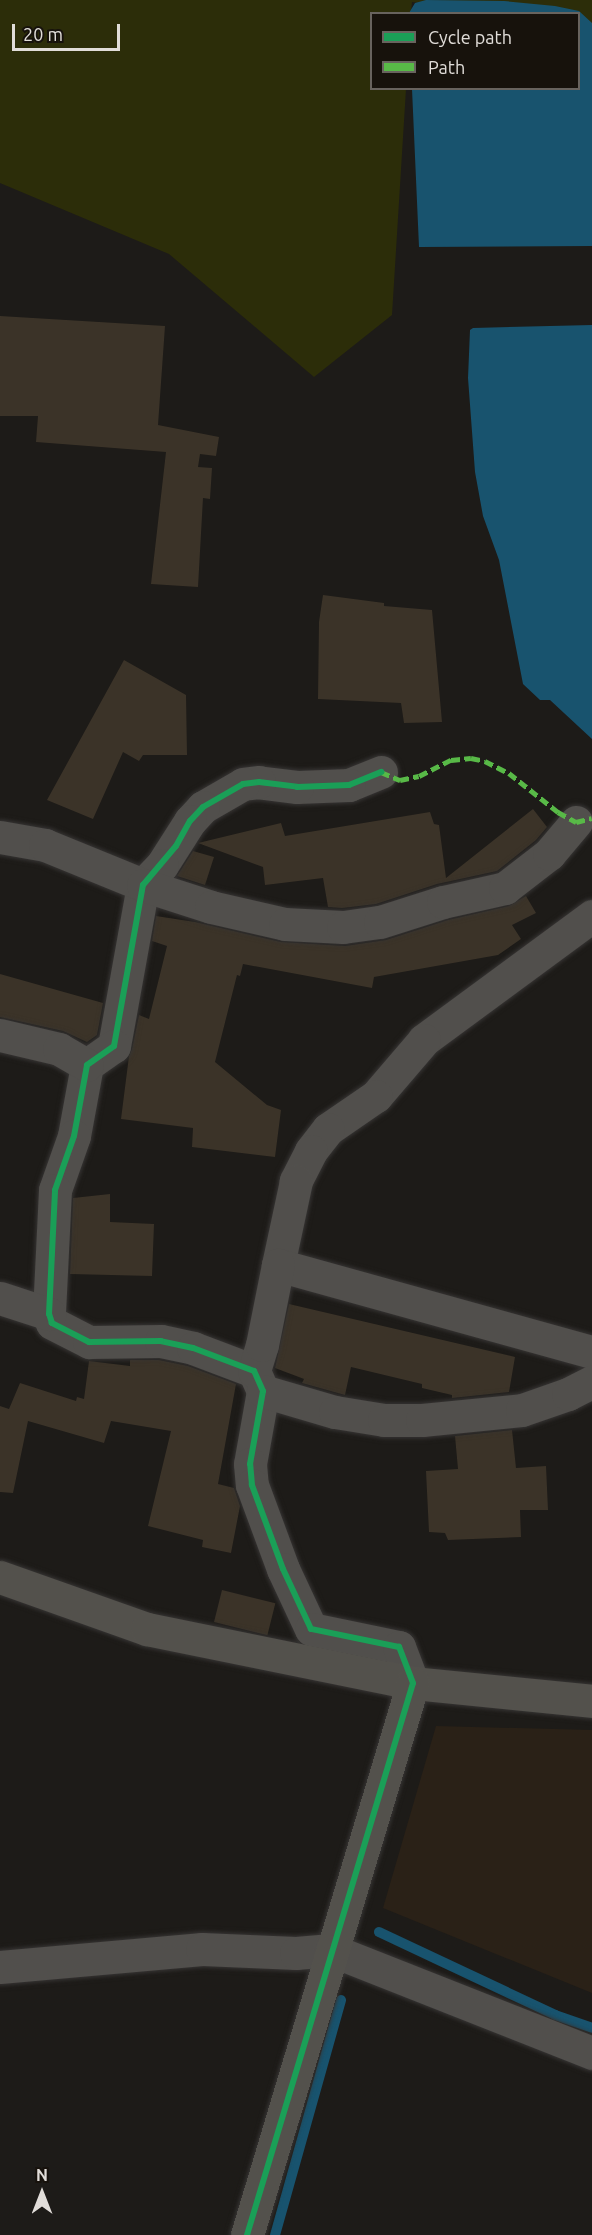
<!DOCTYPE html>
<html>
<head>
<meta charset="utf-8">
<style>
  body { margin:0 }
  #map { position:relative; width:592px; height:2235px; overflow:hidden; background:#1d1b18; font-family:Ubuntu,sans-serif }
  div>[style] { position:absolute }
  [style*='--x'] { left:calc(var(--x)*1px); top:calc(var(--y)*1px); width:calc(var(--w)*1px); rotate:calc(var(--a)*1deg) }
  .built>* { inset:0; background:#2a2117 }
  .green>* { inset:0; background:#2c2d09 }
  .water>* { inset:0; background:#18536e }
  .stream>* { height:10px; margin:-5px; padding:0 5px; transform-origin:5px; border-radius:5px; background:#18536e }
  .building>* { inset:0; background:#3b3328; transform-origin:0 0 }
  .roads { filter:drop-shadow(0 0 2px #363433) drop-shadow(0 0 2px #363433) }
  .street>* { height:33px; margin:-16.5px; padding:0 16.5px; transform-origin:16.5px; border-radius:16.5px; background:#514f4c }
  .secondary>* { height:33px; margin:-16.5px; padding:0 16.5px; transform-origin:16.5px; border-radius:16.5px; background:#53514c }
  .quiet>* { height:4.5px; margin-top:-2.25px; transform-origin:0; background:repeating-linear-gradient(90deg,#58b947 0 9px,transparent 0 13.5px) }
  .cycleway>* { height:6px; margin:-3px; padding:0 3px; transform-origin:3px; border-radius:3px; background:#1a9f57 }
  span { translate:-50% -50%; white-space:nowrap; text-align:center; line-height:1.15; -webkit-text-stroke:4.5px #17120c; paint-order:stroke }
  .legend { position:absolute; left:370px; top:12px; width:210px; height:78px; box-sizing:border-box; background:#17120c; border:2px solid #68635e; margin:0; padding:8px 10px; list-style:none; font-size:18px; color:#e1ddd9 }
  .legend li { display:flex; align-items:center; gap:12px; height:30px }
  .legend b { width:30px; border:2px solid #68635e }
  .north { position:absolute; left:12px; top:2163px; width:60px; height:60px; -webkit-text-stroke:4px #17120c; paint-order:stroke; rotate:0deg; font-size:16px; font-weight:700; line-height:24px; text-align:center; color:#e1ddd9 }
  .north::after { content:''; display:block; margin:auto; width:21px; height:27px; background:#e1ddd9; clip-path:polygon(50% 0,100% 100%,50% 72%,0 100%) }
  .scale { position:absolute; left:12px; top:24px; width:108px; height:27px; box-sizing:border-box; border:3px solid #e1ddd9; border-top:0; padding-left:8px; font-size:18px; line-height:21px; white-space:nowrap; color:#e1ddd9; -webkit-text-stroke:4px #17120c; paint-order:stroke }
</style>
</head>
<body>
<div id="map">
  <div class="built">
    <div style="clip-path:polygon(436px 1726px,592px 1730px,592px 1993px,383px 1908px)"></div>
  </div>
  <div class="green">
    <div style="clip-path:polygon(0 0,592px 0,592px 28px,578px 14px,491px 14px,412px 2px,411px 13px,372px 14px,372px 88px,406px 89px,392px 315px,314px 377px,169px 254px,0 183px)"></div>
  </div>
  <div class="water">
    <div style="clip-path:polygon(426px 0,504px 1px,555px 6px,579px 11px,592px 23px,592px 246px,419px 247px,412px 89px,578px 88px,578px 14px,409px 13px,415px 3px)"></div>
    <div style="clip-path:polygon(592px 325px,592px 739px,550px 700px,540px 700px,523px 684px,499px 560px,483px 516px,475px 472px,468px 378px,470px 330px,473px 328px)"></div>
  </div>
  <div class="stream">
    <div style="--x:379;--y:1932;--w:195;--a:25.2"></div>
    <div style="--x:555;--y:2015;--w:39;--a:19"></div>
    <div style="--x:275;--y:2235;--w:244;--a:-74.3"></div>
  </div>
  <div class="building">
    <div style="clip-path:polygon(0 316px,165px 326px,158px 425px,219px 437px,216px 456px,200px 454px,198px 467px,212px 468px,210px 499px,203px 498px,198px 587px,151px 584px,166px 452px,36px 442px,38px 416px,0 416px)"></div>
    <div style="clip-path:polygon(323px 595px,384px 603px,384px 606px,432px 610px,442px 722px,404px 723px,401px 703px,318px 699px,319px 622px)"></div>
    <div style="clip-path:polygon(124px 660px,186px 695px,187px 755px,143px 755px,139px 761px,123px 752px,93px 819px,47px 800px)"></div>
    <div style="clip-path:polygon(533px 809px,547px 827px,536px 840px,497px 871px,437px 884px,376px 904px,342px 908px,328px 907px,323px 878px,265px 885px,263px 867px,198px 843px,281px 823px,285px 836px,430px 812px,434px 824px,439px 825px,446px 878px)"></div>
    <div style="clip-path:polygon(193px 851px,214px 857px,205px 885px,177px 876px)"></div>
    <div style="clip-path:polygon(526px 896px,536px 913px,512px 925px,521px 939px,498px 955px,374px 977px,372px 988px,243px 964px,240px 976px,237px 975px,215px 1062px,267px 1105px,281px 1110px,275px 1157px,192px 1147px,193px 1128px,121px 1119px,129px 1056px,132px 1049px,139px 1015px,149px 1019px,167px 946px,152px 941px,156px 916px,195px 922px,281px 942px,345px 946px,386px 940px,448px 920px,509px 906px)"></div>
    <div style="clip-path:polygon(0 974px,103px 1003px,97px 1035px,87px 1042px,63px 1031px,0 1017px)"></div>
    <div style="clip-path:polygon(110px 1194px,110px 1222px,154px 1224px,152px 1276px,70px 1274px,73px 1198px)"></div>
    <div style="clip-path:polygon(289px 1304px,515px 1357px,509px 1392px,452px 1398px,452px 1395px,422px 1388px,422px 1384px,351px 1367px,345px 1395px,302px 1383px,304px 1379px,275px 1368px)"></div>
    <div style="clip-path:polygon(130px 1360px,159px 1360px,188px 1366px,236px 1384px,218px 1484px,234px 1488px,240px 1506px,231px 1553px,202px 1547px,203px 1540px,148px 1526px,171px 1431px,111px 1421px,104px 1443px,28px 1421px,13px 1493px,0 1492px,0 1406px,9px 1409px,20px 1383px,76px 1401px,77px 1397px,84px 1399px,89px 1361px,130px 1366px)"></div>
    <div style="clip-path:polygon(512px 1430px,516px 1468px,546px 1466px,548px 1510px,520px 1510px,521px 1537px,448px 1540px,445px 1533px,429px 1532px,426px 1471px,458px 1469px,455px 1436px)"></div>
    <div style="left:222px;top:1590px;width:55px;height:33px;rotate:14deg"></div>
  </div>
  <div class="roads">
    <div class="street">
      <div style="--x:381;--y:772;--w:35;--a:158"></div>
      <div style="--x:349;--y:785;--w:52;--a:177.8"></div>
      <div style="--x:297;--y:787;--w:38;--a:-173"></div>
      <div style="--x:259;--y:782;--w:16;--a:173"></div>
      <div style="--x:243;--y:784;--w:46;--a:150.1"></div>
      <div style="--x:203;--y:807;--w:19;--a:133"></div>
      <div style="--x:190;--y:821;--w:52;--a:122.5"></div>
      <div style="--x:162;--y:865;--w:28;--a:134"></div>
      <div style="--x:143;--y:885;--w:164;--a:100.2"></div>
      <div style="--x:114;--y:1046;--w:33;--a:145"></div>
      <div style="--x:87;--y:1065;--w:72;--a:100.4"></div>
      <div style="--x:74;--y:1136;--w:57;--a:109.4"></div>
      <div style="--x:55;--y:1190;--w:124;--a:92.8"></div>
      <div style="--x:49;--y:1314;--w:9;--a:72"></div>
      <div style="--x:52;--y:1323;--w:42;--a:27.2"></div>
      <div style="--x:89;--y:1342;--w:72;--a:-0.8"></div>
      <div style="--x:161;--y:1341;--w:33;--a:12"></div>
      <div style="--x:193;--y:1348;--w:65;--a:20.7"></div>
      <div style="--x:254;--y:1371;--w:22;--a:66"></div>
      <div style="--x:263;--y:1391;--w:74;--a:100.1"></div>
      <div style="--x:250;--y:1464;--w:21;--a:85"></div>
      <div style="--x:252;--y:1485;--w:90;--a:69.7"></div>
      <div style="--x:283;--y:1569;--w:66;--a:65"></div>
      <div style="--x:311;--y:1629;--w:90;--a:11.6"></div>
      <div style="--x:399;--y:1647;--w:39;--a:69"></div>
      <div style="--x:0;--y:837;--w:46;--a:10.1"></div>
      <div style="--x:45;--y:845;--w:106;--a:22.2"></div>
      <div style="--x:143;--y:885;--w:71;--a:17.9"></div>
      <div style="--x:211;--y:907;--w:76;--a:12.9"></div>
      <div style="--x:285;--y:924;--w:58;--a:3"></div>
      <div style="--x:343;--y:927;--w:37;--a:-8"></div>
      <div style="--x:380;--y:922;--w:66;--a:-17.6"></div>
      <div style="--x:443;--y:902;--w:64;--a:-12.7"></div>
      <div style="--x:505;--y:888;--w:56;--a:-37.7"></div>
      <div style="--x:549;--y:854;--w:42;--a:-49.8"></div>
      <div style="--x:592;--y:916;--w:209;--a:143.6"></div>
      <div style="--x:424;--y:1040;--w:74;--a:130.6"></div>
      <div style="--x:376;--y:1096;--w:58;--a:145.5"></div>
      <div style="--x:328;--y:1129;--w:28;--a:128"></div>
      <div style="--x:311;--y:1151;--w:34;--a:117"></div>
      <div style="--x:296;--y:1181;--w:86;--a:102.1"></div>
      <div style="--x:278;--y:1265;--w:326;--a:15.5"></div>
      <div style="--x:0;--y:1035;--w:61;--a:13.3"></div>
      <div style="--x:59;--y:1049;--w:32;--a:30"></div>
      <div style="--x:0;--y:1298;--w:52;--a:18.1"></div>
      <div style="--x:254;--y:1371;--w:27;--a:-73"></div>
      <div style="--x:262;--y:1345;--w:82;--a:-78.7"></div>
      <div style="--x:263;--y:1391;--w:75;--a:16.3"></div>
      <div style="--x:335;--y:1412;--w:50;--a:9.3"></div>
      <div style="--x:384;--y:1420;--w:38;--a:0"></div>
      <div style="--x:422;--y:1420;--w:100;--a:-5.7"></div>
      <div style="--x:522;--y:1410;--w:49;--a:-19.2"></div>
      <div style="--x:568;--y:1394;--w:27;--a:-27"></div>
      <div style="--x:0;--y:1967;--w:203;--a:-5.1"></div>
      <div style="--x:202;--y:1949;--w:94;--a:2.4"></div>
      <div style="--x:296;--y:1953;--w:35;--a:-5"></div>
      <div style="--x:331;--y:1950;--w:281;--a:21.5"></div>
    </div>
    <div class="secondary">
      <div style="--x:0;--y:1577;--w:156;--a:19.5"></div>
      <div style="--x:147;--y:1629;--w:271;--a:11.5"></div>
      <div style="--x:413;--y:1683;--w:180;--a:5.7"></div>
      <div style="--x:247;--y:2235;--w:576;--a:-73.26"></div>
    </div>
  </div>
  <div class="quiet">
    <div style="--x:381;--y:772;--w:21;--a:23"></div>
    <div style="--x:400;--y:780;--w:19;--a:-12"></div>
    <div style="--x:419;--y:776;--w:36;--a:-27"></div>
    <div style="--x:451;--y:760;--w:20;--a:-6"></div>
    <div style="--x:471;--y:758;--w:14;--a:12"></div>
    <div style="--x:485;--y:761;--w:27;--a:27"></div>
    <div style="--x:509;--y:773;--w:63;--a:38.5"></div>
    <div style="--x:558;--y:812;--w:21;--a:29"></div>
    <div style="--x:576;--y:822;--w:16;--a:-14"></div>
  </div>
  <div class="cycleway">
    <div style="--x:247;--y:2235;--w:576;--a:-73.26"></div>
    <div style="--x:413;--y:1683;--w:39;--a:-111"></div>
    <div style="--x:399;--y:1647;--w:90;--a:-168.4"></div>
    <div style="--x:311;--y:1629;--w:66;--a:-115"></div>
    <div style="--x:283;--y:1569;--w:90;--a:-110.3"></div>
    <div style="--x:252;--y:1485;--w:21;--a:-95"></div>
    <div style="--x:250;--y:1464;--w:74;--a:-79.9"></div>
    <div style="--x:263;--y:1391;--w:22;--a:-114"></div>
    <div style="--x:254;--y:1371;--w:65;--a:-159.3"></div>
    <div style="--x:193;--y:1348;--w:33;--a:-168"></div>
    <div style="--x:161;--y:1341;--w:72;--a:179.2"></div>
    <div style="--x:89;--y:1342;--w:42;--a:-152.8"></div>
    <div style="--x:52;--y:1323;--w:9;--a:-108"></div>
    <div style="--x:49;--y:1314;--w:124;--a:-87.2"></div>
    <div style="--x:55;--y:1190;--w:57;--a:-70.6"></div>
    <div style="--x:74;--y:1136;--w:72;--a:-79.6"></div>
    <div style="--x:87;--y:1065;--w:33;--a:-35"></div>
    <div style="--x:114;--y:1046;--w:164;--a:-79.8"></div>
    <div style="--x:143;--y:885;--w:51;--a:-49.8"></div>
    <div style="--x:176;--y:846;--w:29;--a:-61"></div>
    <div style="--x:190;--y:821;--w:19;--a:-47"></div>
    <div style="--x:203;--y:807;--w:46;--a:-29.9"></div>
    <div style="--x:243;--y:784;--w:16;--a:-7"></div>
    <div style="--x:259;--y:782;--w:38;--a:7"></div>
    <div style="--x:297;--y:787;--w:52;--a:-2.2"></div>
    <div style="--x:349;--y:785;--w:35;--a:-22"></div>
  </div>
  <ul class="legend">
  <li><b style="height:8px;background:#1a9f57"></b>Cycle path</li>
  <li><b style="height:8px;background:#58b947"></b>Path</li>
  </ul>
  <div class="north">N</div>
  <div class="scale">20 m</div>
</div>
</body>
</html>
